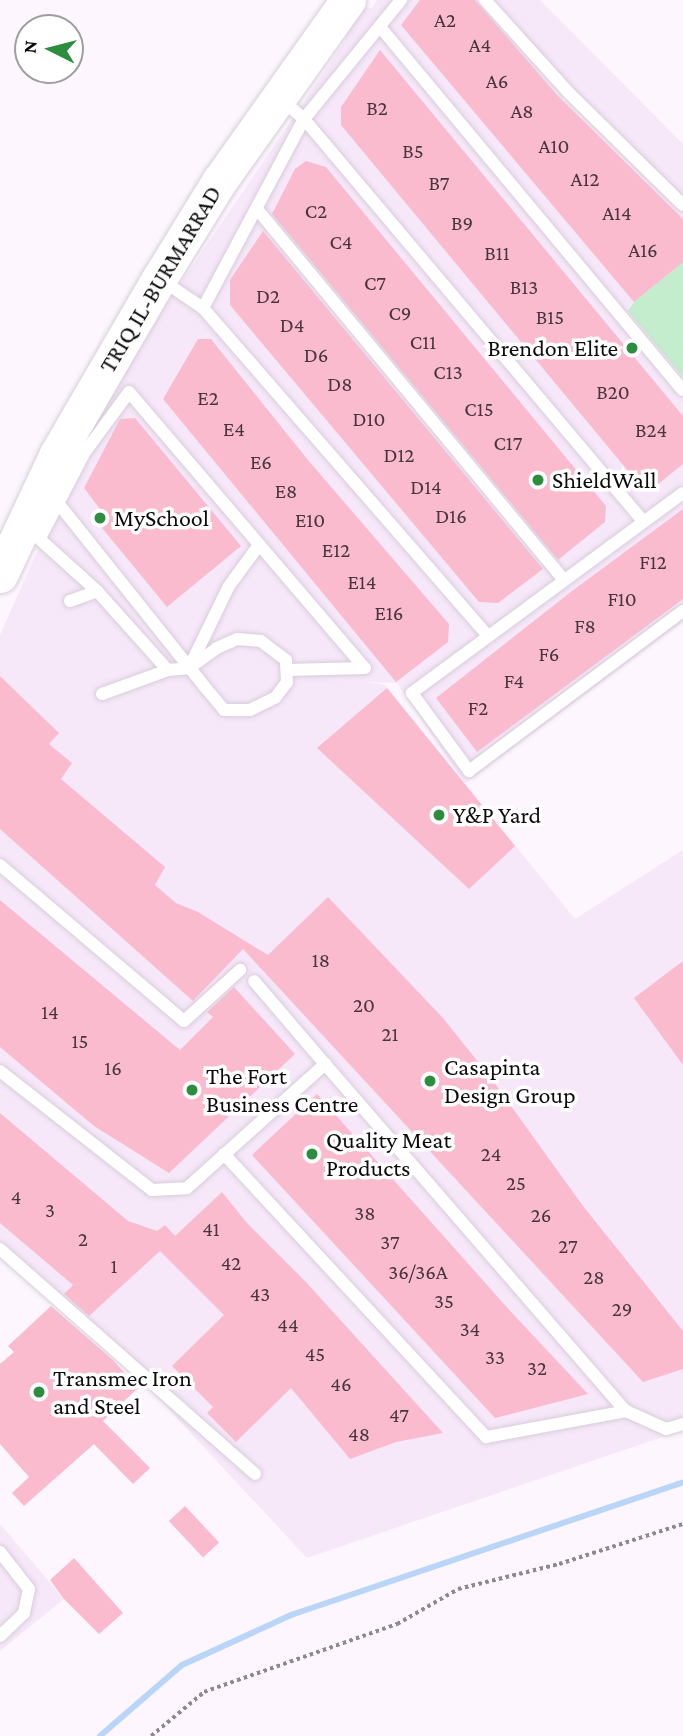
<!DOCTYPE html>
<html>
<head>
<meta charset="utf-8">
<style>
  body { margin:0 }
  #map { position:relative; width:683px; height:1736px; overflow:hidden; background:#fdf6fe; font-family:"Crimson Pro",serif }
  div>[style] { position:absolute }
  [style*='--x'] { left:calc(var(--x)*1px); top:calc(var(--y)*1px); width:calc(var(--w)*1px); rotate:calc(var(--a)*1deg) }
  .built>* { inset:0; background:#f6e7f9 }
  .green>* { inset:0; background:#c3edcd }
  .stream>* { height:6px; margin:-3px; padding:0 3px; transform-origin:3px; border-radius:3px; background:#b9d6f9 }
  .building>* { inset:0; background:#fabbcf; transform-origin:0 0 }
  .path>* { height:3.5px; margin-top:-1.75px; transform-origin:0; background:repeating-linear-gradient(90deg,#8e898f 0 3.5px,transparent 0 7px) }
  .roads { filter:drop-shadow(0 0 2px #d7cdd9) drop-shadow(0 0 2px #d7cdd9) }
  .lane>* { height:12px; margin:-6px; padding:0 6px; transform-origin:6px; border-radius:6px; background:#fff }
  .secondary>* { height:35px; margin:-17.5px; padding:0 17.5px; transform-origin:17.5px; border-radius:17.5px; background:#fff }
  .dots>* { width:19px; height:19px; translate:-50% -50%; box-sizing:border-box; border:4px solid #fff; border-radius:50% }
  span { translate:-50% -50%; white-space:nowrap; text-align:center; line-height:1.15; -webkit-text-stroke:7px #fff; paint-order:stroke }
  .number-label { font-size:21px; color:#48363e }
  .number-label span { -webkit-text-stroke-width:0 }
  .street-label { font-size:24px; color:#0d0a0e }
  .poi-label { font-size:24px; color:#0d0a0e }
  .right { translate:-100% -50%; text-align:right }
  .left { translate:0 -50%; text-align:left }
  .north { position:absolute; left:14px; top:14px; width:70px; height:70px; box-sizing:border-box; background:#fff; border:2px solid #9e9d9f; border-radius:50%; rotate:276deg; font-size:19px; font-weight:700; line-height:28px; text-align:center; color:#0d0a0e }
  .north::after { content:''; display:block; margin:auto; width:24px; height:32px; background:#2d8d3f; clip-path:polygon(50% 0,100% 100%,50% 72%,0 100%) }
</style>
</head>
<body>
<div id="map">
  <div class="built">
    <div style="clip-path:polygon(evenodd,377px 0,540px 0,683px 144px,683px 622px,465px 784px,575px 919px,683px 850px,683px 1430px,307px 1558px,147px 1386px,0 1249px,0 635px,111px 386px,345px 41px,346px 28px,362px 7px,372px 8px,377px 0,366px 682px,397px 683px,463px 781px,385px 685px,366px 682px)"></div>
    <div style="clip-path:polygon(0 1524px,64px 1599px,0 1651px)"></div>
  </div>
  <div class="green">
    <div style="clip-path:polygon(683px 262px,683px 377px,628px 311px,634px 302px)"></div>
  </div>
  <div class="stream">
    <div style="--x:100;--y:1736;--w:108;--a:-40.9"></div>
    <div style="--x:182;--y:1665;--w:120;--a:-24.6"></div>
    <div style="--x:291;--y:1615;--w:414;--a:-18.7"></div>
  </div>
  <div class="building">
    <div style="clip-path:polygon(420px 0,475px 0,557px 95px,683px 219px,683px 262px,634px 302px,401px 25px)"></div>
    <div style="clip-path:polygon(380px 50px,683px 416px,683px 464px,657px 485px,638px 483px,341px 125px,341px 107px)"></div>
    <div style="clip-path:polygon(306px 161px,326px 167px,606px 506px,605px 522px,558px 560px,272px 214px,295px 169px)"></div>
    <div style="clip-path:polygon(263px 231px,543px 569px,498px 603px,479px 602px,230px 305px,230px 280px)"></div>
    <div style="clip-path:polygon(198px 339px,211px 339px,308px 460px,449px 624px,448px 642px,396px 682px,163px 399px)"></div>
    <div style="clip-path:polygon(135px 418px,241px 546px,167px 607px,98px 523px,106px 517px,84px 488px,120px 419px)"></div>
    <div style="clip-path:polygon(683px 509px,683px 599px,477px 752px,436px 698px,572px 591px)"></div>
    <div style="clip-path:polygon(0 676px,59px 733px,49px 744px,72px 763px,61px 779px,165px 867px,155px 885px,176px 903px,198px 912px,268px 955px,328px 897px,443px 1018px,491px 1078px,583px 1206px,683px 1331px,683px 1369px,643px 1382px,243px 949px,193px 1001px,0 829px)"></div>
    <div style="clip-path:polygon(387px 688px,515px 846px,469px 889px,317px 748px)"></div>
    <div style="clip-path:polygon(0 900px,180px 1050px,213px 1017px,207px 1012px,234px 987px,295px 1054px,169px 1173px,94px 1126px,0 1047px)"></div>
    <div style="clip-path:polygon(683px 961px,683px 1065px,634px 998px)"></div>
    <div style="clip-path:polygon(317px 1094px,513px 1314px,588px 1394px,495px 1418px,252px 1155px)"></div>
    <div style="clip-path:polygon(0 1113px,128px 1221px,157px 1231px,165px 1225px,175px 1236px,222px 1192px,247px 1223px,305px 1281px,443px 1433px,396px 1442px,350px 1459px,291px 1388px,236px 1442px,207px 1413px,213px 1407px,172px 1366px,224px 1315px,160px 1251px,89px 1316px,64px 1294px,73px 1285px,0 1223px)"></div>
    <div style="clip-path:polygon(51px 1306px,113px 1360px,138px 1388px,103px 1421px,150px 1468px,133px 1484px,94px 1444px,24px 1506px,12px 1493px,29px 1477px,0 1444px,0 1364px,14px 1352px,8px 1346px)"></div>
    <div style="left:185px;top:1506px;width:50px;height:22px;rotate:47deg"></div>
    <div style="clip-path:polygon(74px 1558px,123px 1613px,99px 1634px,64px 1599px,50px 1580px)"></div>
  </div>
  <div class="path">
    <div style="--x:151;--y:1736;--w:69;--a:-39.7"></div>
    <div style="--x:204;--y:1692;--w:205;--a:-19.4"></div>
    <div style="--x:397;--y:1624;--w:70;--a:-29.8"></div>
    <div style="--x:458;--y:1589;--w:104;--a:-13.9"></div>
    <div style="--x:559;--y:1564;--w:130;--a:-17.9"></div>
  </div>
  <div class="roads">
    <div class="lane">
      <div style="--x:485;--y:0;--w:124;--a:47.9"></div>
      <div style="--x:568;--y:92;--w:161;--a:44.5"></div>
      <div style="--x:381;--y:28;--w:471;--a:50.2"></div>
      <div style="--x:281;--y:99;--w:30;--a:41"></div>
      <div style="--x:304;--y:119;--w:526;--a:49.86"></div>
      <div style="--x:257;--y:209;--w:482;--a:50.4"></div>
      <div style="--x:160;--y:279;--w:52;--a:34"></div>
      <div style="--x:203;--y:308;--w:433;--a:49"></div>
      <div style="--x:203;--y:308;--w:214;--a:-61.9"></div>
      <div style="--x:304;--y:119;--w:154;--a:-50.8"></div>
      <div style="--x:683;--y:493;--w:337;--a:143.6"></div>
      <div style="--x:412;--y:693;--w:97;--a:53.8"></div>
      <div style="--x:469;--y:771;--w:267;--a:-36.8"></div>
      <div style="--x:54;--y:498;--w:241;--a:51.4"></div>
      <div style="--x:204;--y:686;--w:31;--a:50"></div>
      <div style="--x:224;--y:710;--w:26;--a:0"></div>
      <div style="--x:250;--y:710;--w:28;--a:-26"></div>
      <div style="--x:275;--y:698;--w:20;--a:-53"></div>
      <div style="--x:287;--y:682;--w:22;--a:-93"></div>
      <div style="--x:286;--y:660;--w:31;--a:-143"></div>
      <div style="--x:261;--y:641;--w:24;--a:-175"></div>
      <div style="--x:237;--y:639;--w:22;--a:156"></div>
      <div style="--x:217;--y:648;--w:34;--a:144"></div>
      <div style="--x:35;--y:535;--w:84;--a:42.1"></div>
      <div style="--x:97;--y:591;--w:106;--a:48.1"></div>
      <div style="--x:40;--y:538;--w:97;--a:-62.4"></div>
      <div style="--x:85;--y:452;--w:74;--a:-53.7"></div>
      <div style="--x:129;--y:392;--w:363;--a:49.5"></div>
      <div style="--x:70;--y:601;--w:29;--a:-20"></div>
      <div style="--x:287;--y:670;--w:78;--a:-1.5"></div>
      <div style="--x:102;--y:694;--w:70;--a:-20"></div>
      <div style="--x:168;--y:670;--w:21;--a:-5"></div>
      <div style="--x:189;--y:668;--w:91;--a:-64"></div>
      <div style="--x:229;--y:586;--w:51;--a:-53.8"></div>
      <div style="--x:0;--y:865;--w:241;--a:40.3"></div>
      <div style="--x:184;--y:1021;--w:76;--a:-42.3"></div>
      <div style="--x:325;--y:1064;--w:459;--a:49.1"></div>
      <div style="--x:626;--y:1411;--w:44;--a:24.2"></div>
      <div style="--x:666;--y:1429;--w:18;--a:-16"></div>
      <div style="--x:0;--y:1071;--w:193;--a:38.1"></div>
      <div style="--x:152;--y:1190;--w:35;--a:-3"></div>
      <div style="--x:187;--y:1188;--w:186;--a:-41.9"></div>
      <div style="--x:325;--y:1064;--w:109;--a:-130.5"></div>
      <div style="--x:224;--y:1154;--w:386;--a:47.2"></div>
      <div style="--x:486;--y:1437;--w:142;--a:-10.5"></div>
      <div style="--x:0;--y:1249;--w:340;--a:41.4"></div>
      <div style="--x:0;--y:1552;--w:47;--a:51.9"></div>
      <div style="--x:29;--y:1589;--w:25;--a:102"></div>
      <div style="--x:24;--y:1613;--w:33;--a:136"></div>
    </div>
    <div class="secondary">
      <div style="--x:0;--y:575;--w:134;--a:-64.8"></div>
      <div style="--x:57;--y:454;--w:203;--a:-59.8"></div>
      <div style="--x:159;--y:279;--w:116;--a:-58.4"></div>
      <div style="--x:220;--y:180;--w:221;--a:-54.6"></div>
    </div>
  </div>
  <div class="dots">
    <div style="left:632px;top:348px;background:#2d8d3f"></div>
    <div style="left:538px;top:480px;background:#2d8d3f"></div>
    <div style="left:100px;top:518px;background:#2d8d3f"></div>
    <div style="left:439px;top:815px;background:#2d8d3f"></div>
    <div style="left:430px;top:1081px;background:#2d8d3f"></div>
    <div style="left:192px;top:1090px;background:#2d8d3f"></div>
    <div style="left:312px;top:1154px;background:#2d8d3f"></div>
    <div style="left:39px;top:1392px;background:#2d8d3f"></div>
  </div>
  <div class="number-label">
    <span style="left:445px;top:20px">A2</span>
    <span style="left:480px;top:45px">A4</span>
    <span style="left:497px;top:81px">A6</span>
    <span style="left:377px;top:108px">B2</span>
    <span style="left:522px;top:111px">A8</span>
    <span style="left:554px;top:146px">A10</span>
    <span style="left:413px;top:151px">B5</span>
    <span style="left:585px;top:179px">A12</span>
    <span style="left:439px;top:183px">B7</span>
    <span style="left:316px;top:211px">C2</span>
    <span style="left:617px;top:213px">A14</span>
    <span style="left:462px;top:223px">B9</span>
    <span style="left:341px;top:242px">C4</span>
    <span style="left:643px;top:250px">A16</span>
    <span style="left:497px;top:253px">B11</span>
    <span style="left:375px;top:283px">C7</span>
    <span style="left:524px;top:287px">B13</span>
    <span style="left:268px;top:296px">D2</span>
    <span style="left:400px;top:313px">C9</span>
    <span style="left:550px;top:317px">B15</span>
    <span style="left:292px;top:325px">D4</span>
    <span style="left:423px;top:342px">C11</span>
    <span style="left:316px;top:355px">D6</span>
    <span style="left:448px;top:372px">C13</span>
    <span style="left:340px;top:384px">D8</span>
    <span style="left:613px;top:392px">B20</span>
    <span style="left:208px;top:398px">E2</span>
    <span style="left:479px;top:409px">C15</span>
    <span style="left:369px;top:419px">D10</span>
    <span style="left:234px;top:429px">E4</span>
    <span style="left:651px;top:430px">B24</span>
    <span style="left:508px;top:443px">C17</span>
    <span style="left:399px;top:455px">D12</span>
    <span style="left:261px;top:462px">E6</span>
    <span style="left:426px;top:487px">D14</span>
    <span style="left:286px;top:491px">E8</span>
    <span style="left:451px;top:516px">D16</span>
    <span style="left:310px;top:520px">E10</span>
    <span style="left:336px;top:550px">E12</span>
    <span style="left:653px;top:562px">F12</span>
    <span style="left:362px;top:582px">E14</span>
    <span style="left:622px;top:599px">F10</span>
    <span style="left:389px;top:613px">E16</span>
    <span style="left:585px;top:626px">F8</span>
    <span style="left:549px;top:654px">F6</span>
    <span style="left:514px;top:681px">F4</span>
    <span style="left:478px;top:708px">F2</span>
    <span style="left:321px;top:960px">18</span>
    <span style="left:364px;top:1005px">20</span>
    <span style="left:50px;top:1012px">14</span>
    <span style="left:390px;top:1034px">21</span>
    <span style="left:80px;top:1041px">15</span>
    <span style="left:113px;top:1068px">16</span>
    <span style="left:491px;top:1154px">24</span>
    <span style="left:516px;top:1183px">25</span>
    <span style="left:16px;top:1197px">4</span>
    <span style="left:50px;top:1210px">3</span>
    <span style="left:365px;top:1213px">38</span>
    <span style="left:541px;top:1215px">26</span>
    <span style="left:211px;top:1229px">41</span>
    <span style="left:83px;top:1239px">2</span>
    <span style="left:390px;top:1242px">37</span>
    <span style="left:568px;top:1246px">27</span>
    <span style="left:231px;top:1263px">42</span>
    <span style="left:114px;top:1266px">1</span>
    <span style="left:418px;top:1272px">36/36A</span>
    <span style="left:594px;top:1277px">28</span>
    <span style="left:260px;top:1294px">43</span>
    <span style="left:444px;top:1301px">35</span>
    <span style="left:622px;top:1309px">29</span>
    <span style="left:288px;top:1325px">44</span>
    <span style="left:470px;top:1329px">34</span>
    <span style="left:315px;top:1354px">45</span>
    <span style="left:495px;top:1357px">33</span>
    <span style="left:537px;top:1368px">32</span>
    <span style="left:341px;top:1384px">46</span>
    <span style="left:399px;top:1415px">47</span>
    <span style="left:359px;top:1434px">48</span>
  </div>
  <div class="street-label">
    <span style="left:160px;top:279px;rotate:-59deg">TRIQ IL-BURMARRAD</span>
  </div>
  <div class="poi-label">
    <span class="right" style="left:618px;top:348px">Brendon Elite</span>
    <span class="left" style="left:552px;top:480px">ShieldWall</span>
    <span class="left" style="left:114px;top:518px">MySchool</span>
    <span class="left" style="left:453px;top:815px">Y&amp;P Yard</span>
    <span class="left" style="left:444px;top:1081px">Casapinta<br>Design Group</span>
    <span class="left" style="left:206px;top:1090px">The Fort<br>Business Centre</span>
    <span class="left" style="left:326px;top:1154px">Quality Meat<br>Products</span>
    <span class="left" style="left:53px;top:1392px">Transmec Iron<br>and Steel</span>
  </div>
  <div class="north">N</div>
</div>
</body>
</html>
